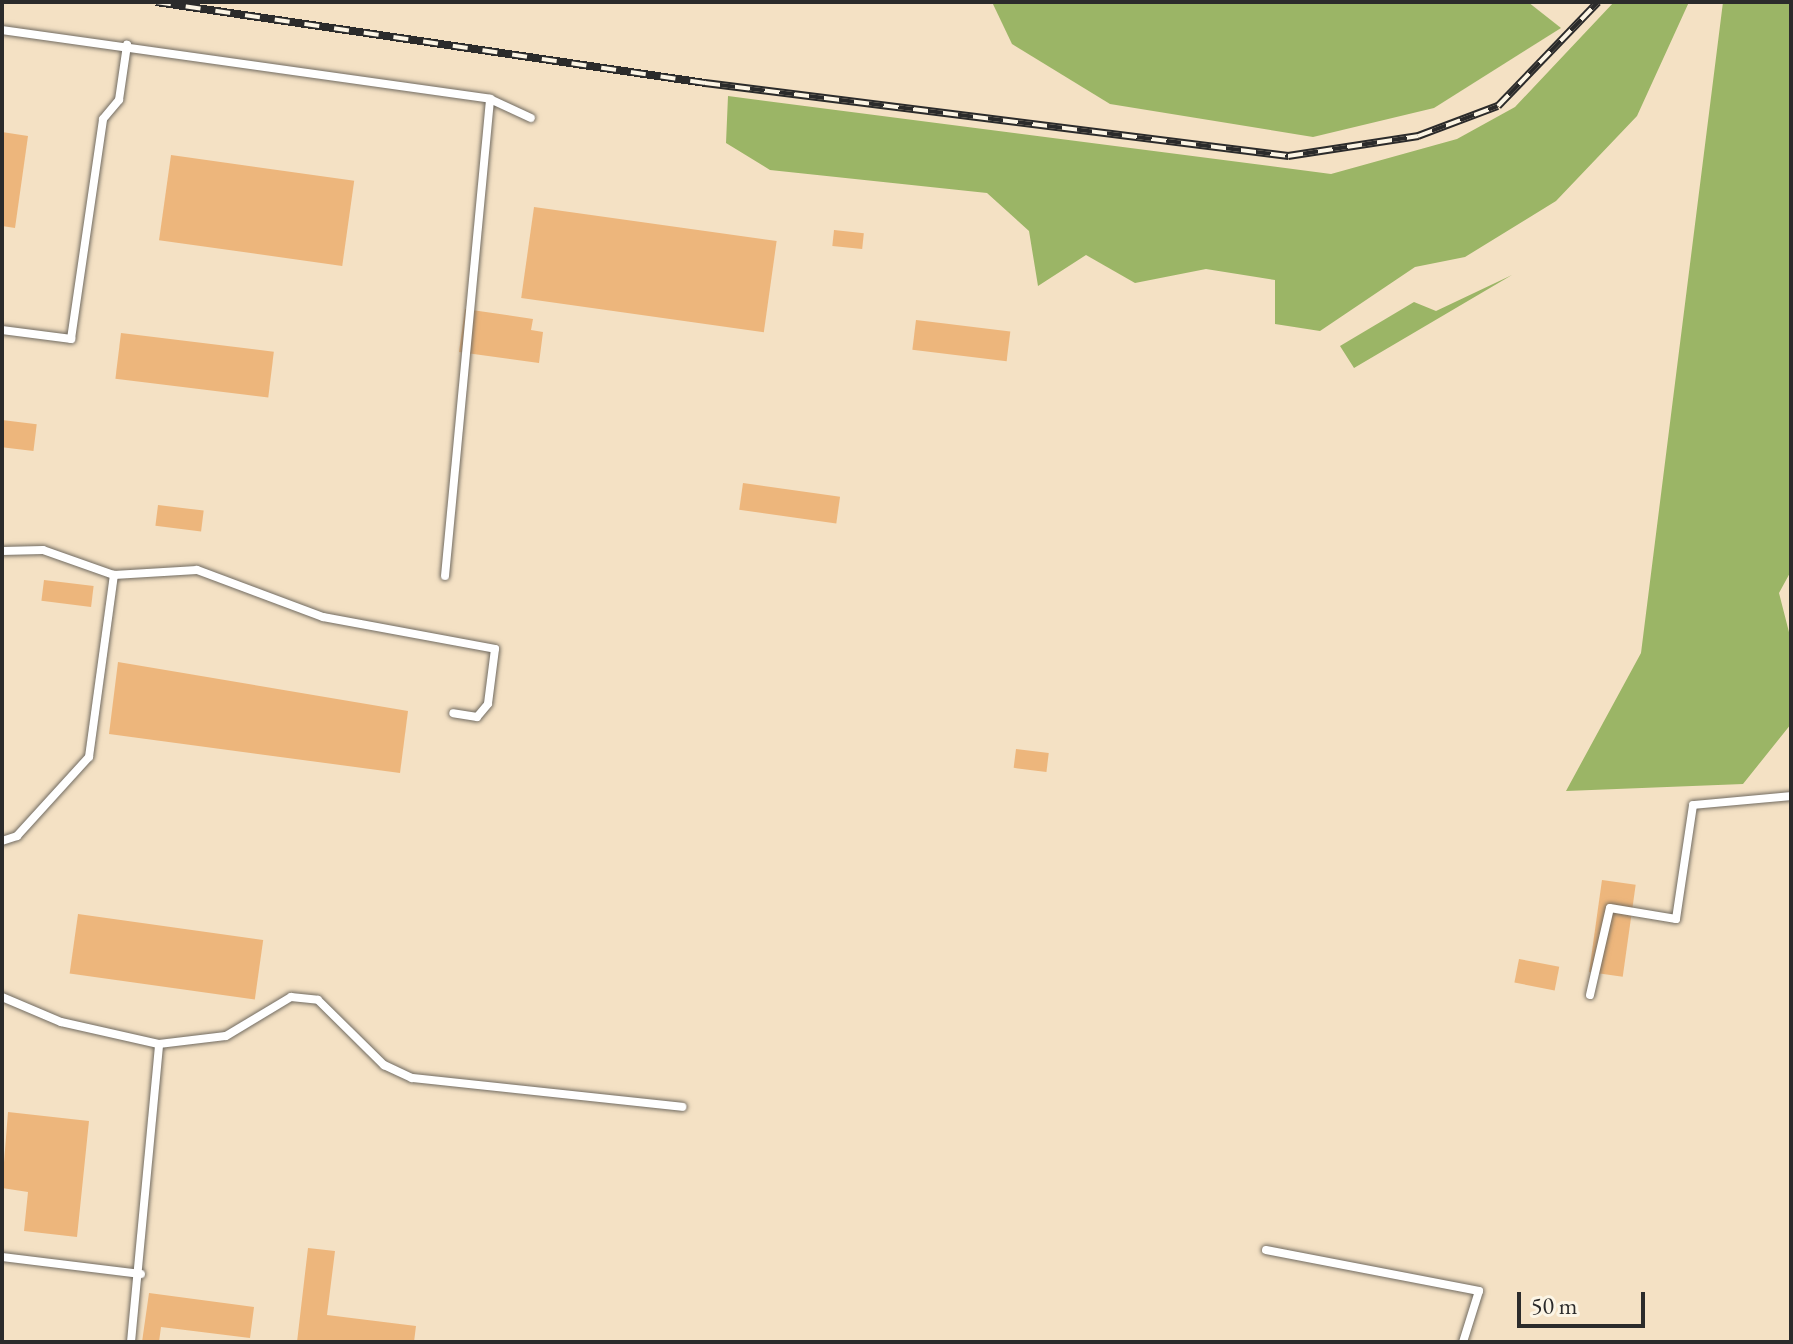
<!DOCTYPE html>
<html>
<head>
<meta charset="utf-8">
<style>
  body { margin:0 }
  #map { position:relative; width:1793px; height:1344px; overflow:hidden; background:#f4e1c4; font-family:"EB Garamond",serif }
  div>[style] { position:absolute }
  [style*='--x'] { left:calc(var(--x)*1px); top:calc(var(--y)*1px); width:calc(var(--w)*1px); rotate:calc(var(--a)*1deg) }
  .forest>* { inset:0; background:#9bb566 }
  .building>* { inset:0; background:#edb67c; transform-origin:0 0 }
  .roads { filter:drop-shadow(0 0 2px #716b61) drop-shadow(0 0 2px #716b61) }
  .lane>* { height:8px; margin:-4px; padding:0 4px; transform-origin:4px; border-radius:4px; background:#fff }
  .rail>* { height:8px; margin-top:-4px; transform-origin:0; background:repeating-linear-gradient(90deg,#fcf5e5 0 15px,#2b2b2b 0 30px); box-sizing:border-box; border-block:2px solid #2b2b2b }
  span { translate:-50% -50%; white-space:nowrap; text-align:center; line-height:1.15; -webkit-text-stroke:6px #fcf5e5; paint-order:stroke }
  .frame { position:absolute; inset:0; border:4px solid #2b2b2b; pointer-events:none }
  .scale { position:absolute; left:1517px; top:1292px; width:128px; height:36px; box-sizing:border-box; border:4px solid #2b2b2b; border-top:0; padding-left:10px; font-size:24px; line-height:28px; white-space:nowrap; color:#2b2b2b; -webkit-text-stroke:6px #fcf5e5; paint-order:stroke }
</style>
</head>
<body>
<div id="map">
  <div class="forest">
    <div style="clip-path:polygon(992px 2px,1528px 2px,1561px 28px,1434px 108px,1313px 137px,1110px 104px,1012px 44px)"></div>
    <div style="clip-path:polygon(1614px 2px,1689px 2px,1637px 116px,1556px 201px,1465px 257px,1415px 267px,1320px 331px,1275px 324px,1275px 280px,1206px 269px,1135px 283px,1086px 255px,1038px 286px,1029px 231px,987px 193px,770px 170px,726px 143px,728px 96px,1331px 174px,1457px 139px,1515px 107px)"></div>
    <div style="clip-path:polygon(1723px 2px,1791px 2px,1791px 571px,1779px 593px,1791px 640px,1791px 724px,1743px 784px,1566px 791px,1641px 653px)"></div>
    <div style="clip-path:polygon(1512px 275px,1354px 368px,1340px 346px,1414px 302px,1436px 311px)"></div>
  </div>
  <div class="building">
    <div style="clip-path:polygon(2px 132px,28px 136px,15px 228px,2px 226px)"></div>
    <div style="left:171px;top:155px;width:185px;height:86px;rotate:8deg"></div>
    <div style="left:534px;top:207px;width:245px;height:92px;rotate:8deg"></div>
    <div style="left:834px;top:230px;width:30px;height:16px;rotate:6deg"></div>
    <div style="clip-path:polygon(465px 309px,533px 319px,531px 330px,543px 332px,539px 363px,459px 352px)"></div>
    <div style="left:916px;top:320px;width:95px;height:30px;rotate:7deg"></div>
    <div style="left:121px;top:333px;width:154px;height:46px;rotate:7deg"></div>
    <div style="left:2px;top:420px;width:35px;height:27px;rotate:7deg"></div>
    <div style="left:743px;top:483px;width:98px;height:27px;rotate:8deg"></div>
    <div style="left:158px;top:505px;width:46px;height:21px;rotate:7deg"></div>
    <div style="left:44px;top:580px;width:50px;height:21px;rotate:7deg"></div>
    <div style="clip-path:polygon(118px 662px,408px 711px,400px 773px,109px 734px)"></div>
    <div style="left:1016px;top:749px;width:33px;height:19px;rotate:7deg"></div>
    <div style="left:1602px;top:880px;width:34px;height:93px;rotate:8deg"></div>
    <div style="left:78px;top:914px;width:187px;height:60px;rotate:8deg"></div>
    <div style="left:1519px;top:959px;width:41px;height:24px;rotate:11deg"></div>
    <div style="clip-path:polygon(8px 1112px,89px 1121px,77px 1237px,24px 1231px,28px 1192px,2px 1188px)"></div>
    <div style="clip-path:polygon(308px 1248px,335px 1251px,327px 1315px,416px 1326px,414px 1342px,297px 1342px)"></div>
    <div style="clip-path:polygon(149px 1293px,254px 1307px,250px 1338px,161px 1327px,159px 1342px,142px 1342px)"></div>
  </div>
  <div class="roads">
    <div class="lane">
      <div style="--x:2;--y:30;--w:493;--a:8"></div>
      <div style="--x:490;--y:99;--w:45;--a:24.9"></div>
      <div style="--x:2;--y:330;--w:70;--a:7.4"></div>
      <div style="--x:71;--y:339;--w:222;--a:-81.7"></div>
      <div style="--x:103;--y:119;--w:25;--a:-50"></div>
      <div style="--x:119;--y:100;--w:56;--a:-81.7"></div>
      <div style="--x:2;--y:551;--w:41;--a:-1.4"></div>
      <div style="--x:43;--y:550;--w:75;--a:19.4"></div>
      <div style="--x:114;--y:575;--w:83;--a:-3.4"></div>
      <div style="--x:197;--y:570;--w:134;--a:20.5"></div>
      <div style="--x:323;--y:617;--w:175;--a:10.5"></div>
      <div style="--x:495;--y:649;--w:55;--a:97.3"></div>
      <div style="--x:488;--y:704;--w:17;--a:130"></div>
      <div style="--x:477;--y:717;--w:24;--a:-171"></div>
      <div style="--x:445;--y:576;--w:479;--a:-84.6"></div>
      <div style="--x:2;--y:841;--w:16;--a:-18"></div>
      <div style="--x:17;--y:836;--w:107;--a:-47.7"></div>
      <div style="--x:89;--y:757;--w:184;--a:-82.2"></div>
      <div style="--x:1590;--y:995;--w:89;--a:-77.1"></div>
      <div style="--x:1610;--y:908;--w:67;--a:9.5"></div>
      <div style="--x:1676;--y:919;--w:115;--a:-81.5"></div>
      <div style="--x:1693;--y:805;--w:98;--a:-5.2"></div>
      <div style="--x:2;--y:997;--w:64;--a:23"></div>
      <div style="--x:61;--y:1022;--w:100;--a:12.7"></div>
      <div style="--x:159;--y:1044;--w:67;--a:-6.8"></div>
      <div style="--x:226;--y:1036;--w:76;--a:-31"></div>
      <div style="--x:291;--y:997;--w:27;--a:6"></div>
      <div style="--x:318;--y:1000;--w:93;--a:44.6"></div>
      <div style="--x:384;--y:1065;--w:31;--a:25"></div>
      <div style="--x:412;--y:1078;--w:272;--a:6.1"></div>
      <div style="--x:1266;--y:1250;--w:217;--a:10.9"></div>
      <div style="--x:1479;--y:1291;--w:53;--a:107.4"></div>
      <div style="--x:2;--y:1257;--w:140;--a:7"></div>
      <div style="--x:131;--y:1342;--w:299;--a:-84.6"></div>
    </div>
  </div>
  <div class="rail">
    <div style="--x:156;--y:2;--w:555;--a:8.39"></div>
    <div style="--x:705;--y:83;--w:588;--a:7.14"></div>
    <div style="--x:1288;--y:156;--w:132;--a:-8.7"></div>
    <div style="--x:1418;--y:136;--w:85;--a:-20.6"></div>
    <div style="--x:1498;--y:106;--w:144;--a:-46.1"></div>
  </div>
  <div class="frame"></div>
  <div class="scale">50 m</div>
</div>
</body>
</html>
